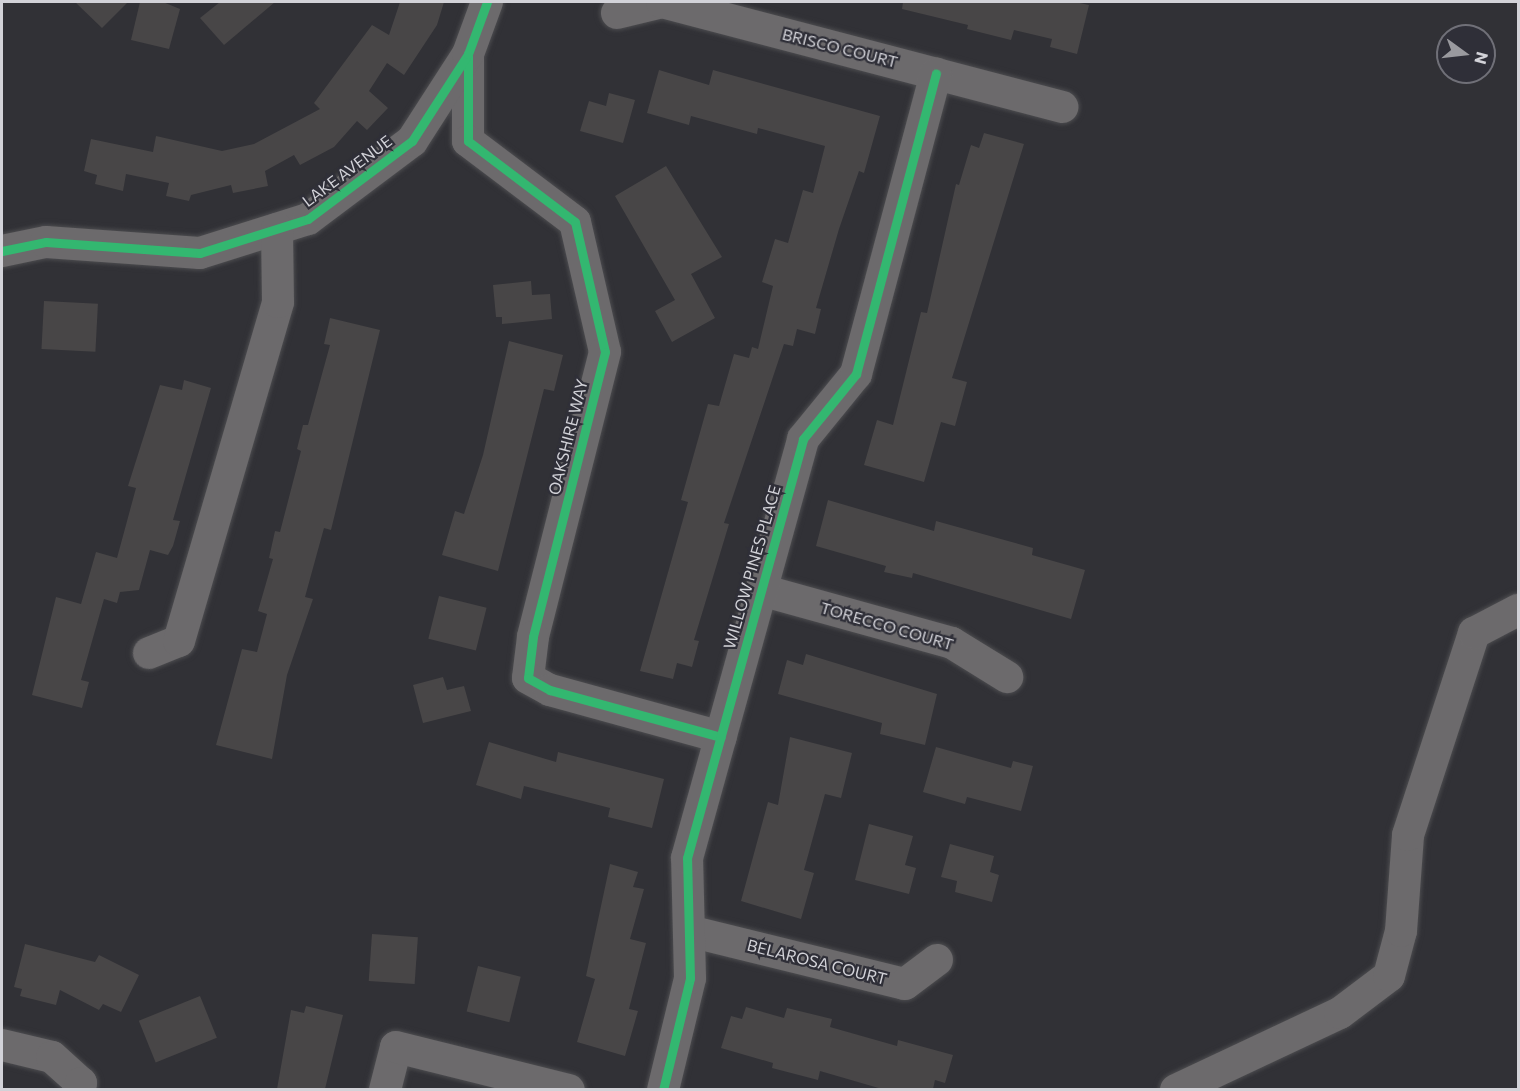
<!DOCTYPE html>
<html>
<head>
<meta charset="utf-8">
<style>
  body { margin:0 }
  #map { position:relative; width:1520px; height:1091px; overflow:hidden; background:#313136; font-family:Commissioner,sans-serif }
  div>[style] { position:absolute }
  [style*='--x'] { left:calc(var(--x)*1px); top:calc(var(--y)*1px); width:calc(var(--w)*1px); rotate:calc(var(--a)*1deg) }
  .building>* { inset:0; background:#484647; transform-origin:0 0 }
  .roads { filter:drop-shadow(0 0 2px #4c4c4f) drop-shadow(0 0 2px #4c4c4f) }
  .minor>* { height:32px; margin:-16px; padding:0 16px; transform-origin:16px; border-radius:16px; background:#6c6a6c }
  .cycleway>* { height:9px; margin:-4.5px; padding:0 4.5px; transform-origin:4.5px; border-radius:4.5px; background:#33b770 }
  span { translate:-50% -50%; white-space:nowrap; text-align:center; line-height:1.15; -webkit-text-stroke:4.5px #2f2f38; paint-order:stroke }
  .street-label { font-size:16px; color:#d2d2d8 }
  .frame { position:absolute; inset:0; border:3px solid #d2d2d8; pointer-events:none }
  .north { position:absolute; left:1436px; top:24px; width:60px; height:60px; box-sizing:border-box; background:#2f2f38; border:2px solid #707078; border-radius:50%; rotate:105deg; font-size:16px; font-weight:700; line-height:24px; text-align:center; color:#d2d2d8 }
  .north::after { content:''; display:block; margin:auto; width:21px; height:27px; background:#9a9a9f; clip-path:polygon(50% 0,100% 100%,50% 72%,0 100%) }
</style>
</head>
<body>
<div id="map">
  <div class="building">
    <div style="clip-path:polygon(75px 2px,128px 2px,102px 28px)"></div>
    <div style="clip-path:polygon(140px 2px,163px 2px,180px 9px,169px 49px,131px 40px)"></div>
    <div style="clip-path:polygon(220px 2px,275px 2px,224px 45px,200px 18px)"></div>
    <div style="clip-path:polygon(400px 2px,444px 2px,437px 25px,404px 75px,387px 63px,369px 91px,388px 108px,367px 130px,357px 121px,334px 147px,300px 165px,294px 155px,265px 171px,268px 186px,233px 193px,231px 185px,191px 195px,189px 201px,166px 196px,169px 183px,126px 174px,123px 191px,95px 184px,97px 175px,84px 171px,91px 139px,153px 152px,156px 136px,222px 151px,254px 144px,320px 109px,314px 103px,372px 25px,389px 35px)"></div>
    <div style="clip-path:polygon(903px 2px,1075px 2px,1089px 5px,1077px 54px,1050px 47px,1052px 39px,1014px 30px,1011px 40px,967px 29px,968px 25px,902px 9px)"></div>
    <div style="clip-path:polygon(659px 70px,709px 85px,713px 70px,880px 116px,864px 173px,859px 171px,839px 229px,816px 308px,821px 309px,815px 334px,797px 329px,793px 346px,784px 344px,724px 523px,729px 524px,694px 640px,699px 641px,692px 667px,677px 663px,673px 679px,640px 671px,688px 502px,681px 500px,708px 404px,719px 406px,734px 354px,749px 358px,752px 347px,758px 349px,773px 286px,762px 282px,775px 239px,788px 243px,803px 190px,813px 193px,825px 146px,758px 128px,757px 134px,691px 116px,689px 125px,647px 113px)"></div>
    <div style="clip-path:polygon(609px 93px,635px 100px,623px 143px,580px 131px,589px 101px,606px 106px)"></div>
    <div style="clip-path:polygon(984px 133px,1024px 144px,952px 378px,967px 382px,955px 426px,941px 422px,924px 482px,864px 465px,877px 420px,893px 425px,921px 312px,927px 313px,956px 184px,959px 185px,971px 145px,979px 148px)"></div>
    <div style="clip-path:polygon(666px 166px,722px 257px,691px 274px,715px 318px,672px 342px,655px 311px,675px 300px,615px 196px)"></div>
    <div style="clip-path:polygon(531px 281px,532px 295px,550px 294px,552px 319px,502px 324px,502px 317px,496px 317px,493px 285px)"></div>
    <div style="left:44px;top:301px;width:54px;height:48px;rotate:3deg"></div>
    <div style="clip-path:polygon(330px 318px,380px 330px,331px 530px,324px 528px,305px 597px,313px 599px,287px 675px,272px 759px,216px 745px,242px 649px,257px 652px,267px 614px,258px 611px,273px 559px,269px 558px,275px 531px,280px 532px,301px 451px,297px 449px,303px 425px,308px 425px,330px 345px,324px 344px)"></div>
    <div style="clip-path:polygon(509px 341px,563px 355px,554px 391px,544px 389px,498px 571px,442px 555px,455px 511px,464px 514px,483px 455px)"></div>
    <div style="clip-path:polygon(184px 380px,211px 388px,173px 520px,180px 521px,173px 546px,168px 555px,150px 550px,139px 590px,120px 592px,117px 603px,104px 599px,81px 680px,89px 682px,82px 708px,32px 695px,56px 597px,81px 604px,96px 552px,117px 558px,136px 488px,128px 486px,160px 385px,182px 390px)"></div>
    <div style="clip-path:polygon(828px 500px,934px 531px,936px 521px,1033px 548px,1032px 555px,1085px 570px,1071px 619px,913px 573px,912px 578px,884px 572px,886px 566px,816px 546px)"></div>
    <div style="left:439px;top:596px;width:49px;height:44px;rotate:14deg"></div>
    <div style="clip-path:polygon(806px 654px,937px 694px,925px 745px,880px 734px,882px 723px,778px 694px,787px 660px,803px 665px)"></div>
    <div style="clip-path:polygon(443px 677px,447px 690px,464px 686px,471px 711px,423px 723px,413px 685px)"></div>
    <div style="clip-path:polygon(790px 737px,852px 753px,841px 798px,825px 794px,804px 870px,814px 873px,801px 919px,741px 901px,768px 802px,778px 805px)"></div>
    <div style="clip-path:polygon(489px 742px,556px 762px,558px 752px,664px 779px,652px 828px,608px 817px,610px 808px,524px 786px,521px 799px,476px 785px)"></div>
    <div style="clip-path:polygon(936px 747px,1011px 768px,1013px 761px,1033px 766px,1021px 811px,967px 797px,965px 804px,923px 792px)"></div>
    <div style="clip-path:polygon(869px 824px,913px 836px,905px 865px,916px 868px,909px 894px,855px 880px)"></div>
    <div style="clip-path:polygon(950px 844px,994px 856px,990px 872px,999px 875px,992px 902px,955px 892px,957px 881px,941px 877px)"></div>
    <div style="clip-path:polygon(610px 864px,638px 872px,633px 887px,644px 889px,630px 939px,646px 943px,629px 1009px,638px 1011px,625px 1056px,577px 1042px,595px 979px,586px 976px)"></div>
    <div style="left:372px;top:934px;width:46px;height:47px;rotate:4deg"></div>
    <div style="clip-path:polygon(25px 944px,95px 962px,99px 955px,139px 975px,121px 1012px,103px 1004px,99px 1010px,60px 990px,56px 1005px,20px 996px,22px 989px,14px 987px)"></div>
    <div style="left:478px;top:966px;width:44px;height:47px;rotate:14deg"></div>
    <div style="left:200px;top:996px;width:45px;height:66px;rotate:68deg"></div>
    <div style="clip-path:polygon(306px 1006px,343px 1015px,325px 1089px,277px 1089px,291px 1010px,304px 1013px)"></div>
    <div style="clip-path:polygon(746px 1007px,784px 1018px,787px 1008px,832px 1019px,830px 1027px,897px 1046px,898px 1040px,953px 1055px,945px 1083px,935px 1080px,933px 1089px,882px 1089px,820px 1071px,818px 1080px,772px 1068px,773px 1063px,721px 1048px,731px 1016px,742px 1019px)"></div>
  </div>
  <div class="roads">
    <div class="minor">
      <div style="--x:617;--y:13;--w:46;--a:-13.7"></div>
      <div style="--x:662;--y:2;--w:414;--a:14.7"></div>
      <div style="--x:468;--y:54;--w:87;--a:90"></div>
      <div style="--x:468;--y:141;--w:134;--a:37.1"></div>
      <div style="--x:575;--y:222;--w:133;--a:77"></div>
      <div style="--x:605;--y:352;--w:294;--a:104.2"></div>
      <div style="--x:533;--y:637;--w:41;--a:97"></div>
      <div style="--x:528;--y:678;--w:25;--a:29"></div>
      <div style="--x:550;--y:690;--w:177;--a:15.4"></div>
      <div style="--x:2;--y:251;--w:45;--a:-11.6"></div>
      <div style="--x:46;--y:242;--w:154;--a:4.1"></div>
      <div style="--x:200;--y:253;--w:113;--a:-17.5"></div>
      <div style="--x:308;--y:219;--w:130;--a:-36.9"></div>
      <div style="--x:412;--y:141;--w:103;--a:-57.2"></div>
      <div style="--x:468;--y:54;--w:55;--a:-69.9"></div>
      <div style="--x:761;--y:590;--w:198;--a:15.5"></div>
      <div style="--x:952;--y:643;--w:65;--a:31.7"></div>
      <div style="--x:149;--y:653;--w:32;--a:-22"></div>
      <div style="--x:179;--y:641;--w:353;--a:-73.7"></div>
      <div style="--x:278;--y:302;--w:73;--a:-90.8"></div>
      <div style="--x:689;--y:931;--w:222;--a:13.8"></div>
      <div style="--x:905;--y:984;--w:40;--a:-37"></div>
      <div style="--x:2;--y:1045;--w:51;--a:13.5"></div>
      <div style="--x:52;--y:1057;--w:39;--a:42"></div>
      <div style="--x:81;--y:1083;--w:7;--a:106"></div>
      <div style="--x:385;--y:1090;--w:44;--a:-75.7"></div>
      <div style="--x:396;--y:1047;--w:178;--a:14"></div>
      <div style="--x:663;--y:1090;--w:115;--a:-76.4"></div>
      <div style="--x:690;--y:978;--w:120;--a:-91.4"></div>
      <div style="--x:687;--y:858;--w:435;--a:-74.5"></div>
      <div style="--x:803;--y:439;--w:84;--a:-50.8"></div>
      <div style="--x:856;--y:374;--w:311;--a:-75.1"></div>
      <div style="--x:1176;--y:1090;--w:181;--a:-25.2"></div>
      <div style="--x:1340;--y:1013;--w:61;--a:-37.1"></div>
      <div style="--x:1389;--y:976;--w:47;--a:-75.1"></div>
      <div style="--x:1401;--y:931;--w:96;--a:-85.8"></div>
      <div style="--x:1408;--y:835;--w:213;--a:-71.9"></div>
      <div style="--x:1474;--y:633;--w:50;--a:-27.6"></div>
    </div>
  </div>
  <div class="cycleway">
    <div style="--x:468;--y:54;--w:87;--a:90"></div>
    <div style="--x:468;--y:141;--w:134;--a:37.1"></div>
    <div style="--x:575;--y:222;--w:133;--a:77"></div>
    <div style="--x:605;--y:352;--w:294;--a:104.2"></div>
    <div style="--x:533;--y:637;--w:41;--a:97"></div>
    <div style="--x:528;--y:678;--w:25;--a:29"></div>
    <div style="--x:550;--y:690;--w:177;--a:15.4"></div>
    <div style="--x:2;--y:251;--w:45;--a:-11.6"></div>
    <div style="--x:46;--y:242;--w:154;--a:4.1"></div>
    <div style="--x:200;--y:253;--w:113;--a:-17.5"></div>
    <div style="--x:308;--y:219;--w:130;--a:-36.9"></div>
    <div style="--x:412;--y:141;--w:103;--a:-57.2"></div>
    <div style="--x:468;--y:54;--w:55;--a:-69.9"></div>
    <div style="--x:663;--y:1090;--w:115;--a:-76.4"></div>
    <div style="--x:690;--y:978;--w:120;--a:-91.4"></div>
    <div style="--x:687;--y:858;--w:435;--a:-74.5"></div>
    <div style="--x:803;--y:439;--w:84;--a:-50.8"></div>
    <div style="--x:856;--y:374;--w:311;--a:-75.1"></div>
  </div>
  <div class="street-label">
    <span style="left:840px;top:48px;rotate:14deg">BRISCO COURT</span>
    <span style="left:347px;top:171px;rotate:-37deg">LAKE AVENUE</span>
    <span style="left:568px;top:437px;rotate:-76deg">OAKSHIRE WAY</span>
    <span style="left:752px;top:567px;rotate:-74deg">WILLOW PINES PLACE</span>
    <span style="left:887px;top:626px;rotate:16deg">TORECCO COURT</span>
    <span style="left:817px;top:962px;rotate:14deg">BELAROSA COURT</span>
  </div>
  <div class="frame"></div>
  <div class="north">N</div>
</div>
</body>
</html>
